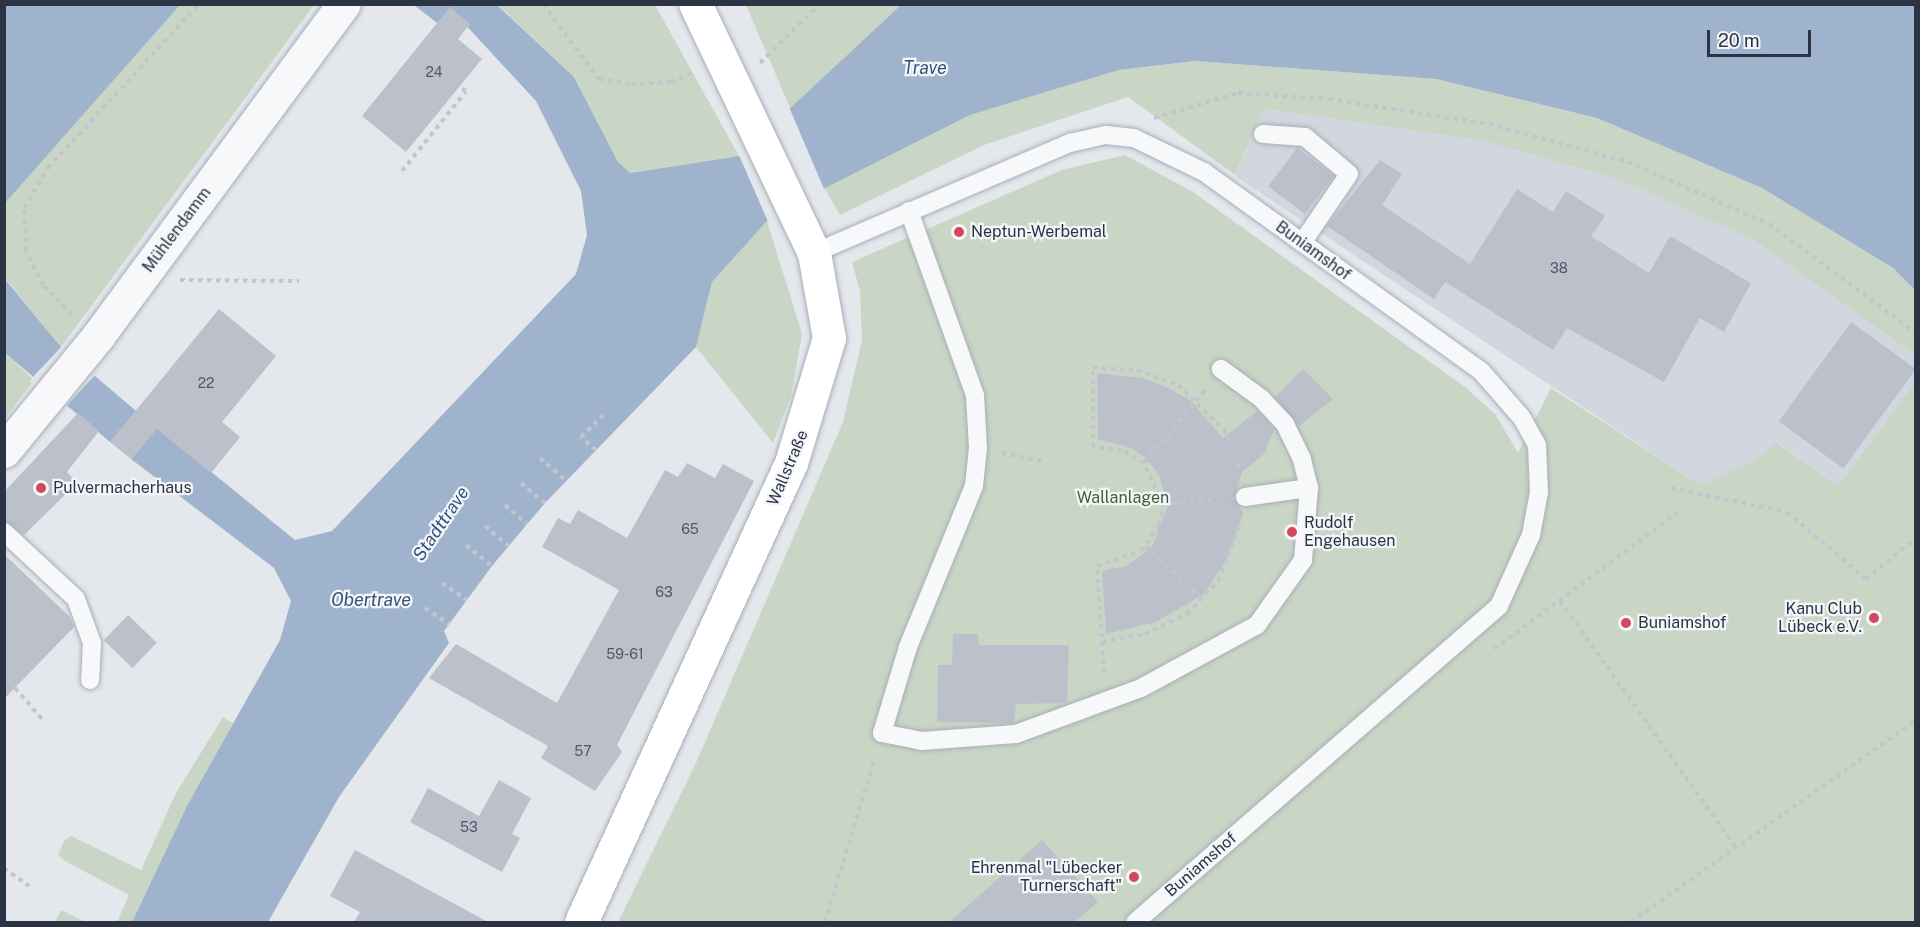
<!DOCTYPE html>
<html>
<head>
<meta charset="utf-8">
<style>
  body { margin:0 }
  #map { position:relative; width:1920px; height:927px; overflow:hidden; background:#e4e7ec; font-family:"Public Sans",sans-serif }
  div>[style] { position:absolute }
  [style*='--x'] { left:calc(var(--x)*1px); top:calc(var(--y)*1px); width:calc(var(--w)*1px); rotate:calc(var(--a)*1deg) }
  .built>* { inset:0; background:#d2d6de }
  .green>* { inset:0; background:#c9d6c5 }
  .water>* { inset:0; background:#9fb4cc }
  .pier>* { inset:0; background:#e4e7ec; transform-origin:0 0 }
  .building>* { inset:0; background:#bbc0ca; transform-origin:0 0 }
  .path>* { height:4px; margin-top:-2px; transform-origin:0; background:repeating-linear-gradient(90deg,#c2c5cb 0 4.5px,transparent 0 9px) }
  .roads { filter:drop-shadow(0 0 2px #a9aeb7) drop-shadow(0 0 2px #a9aeb7) }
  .lane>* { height:18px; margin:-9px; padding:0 9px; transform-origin:9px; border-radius:9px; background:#f7f8fa }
  .street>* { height:33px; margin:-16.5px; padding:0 16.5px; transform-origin:16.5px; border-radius:16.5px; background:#f7f8fa }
  .secondary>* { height:33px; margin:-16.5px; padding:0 16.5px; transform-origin:16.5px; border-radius:16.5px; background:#fff }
  .dots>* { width:16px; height:16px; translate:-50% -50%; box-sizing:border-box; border:3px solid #f4f6f9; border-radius:50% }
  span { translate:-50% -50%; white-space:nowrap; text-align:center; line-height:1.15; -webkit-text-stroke:4.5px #f4f6f9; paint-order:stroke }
  .number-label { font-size:14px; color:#4f5766 }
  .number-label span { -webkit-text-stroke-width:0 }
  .street-label { font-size:16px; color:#2b3445 }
  .poi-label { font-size:16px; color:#2b3445 }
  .left { translate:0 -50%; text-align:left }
  .right { translate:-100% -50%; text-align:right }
  .park-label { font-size:16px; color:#3f6138 }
  .water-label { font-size:18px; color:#34527a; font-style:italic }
  .frame { position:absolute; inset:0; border:6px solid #2b3445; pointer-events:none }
  .scale { position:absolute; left:1707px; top:30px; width:104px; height:27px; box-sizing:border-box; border:3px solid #2b3445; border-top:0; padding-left:8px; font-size:18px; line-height:21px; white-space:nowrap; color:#2b3445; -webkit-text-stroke:4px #f4f6f9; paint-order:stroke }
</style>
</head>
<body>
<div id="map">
  <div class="built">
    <div style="clip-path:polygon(1264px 109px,1484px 141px,1620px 180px,1757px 241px,1915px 355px,1915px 382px,1838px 486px,1777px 442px,1757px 459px,1700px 485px,1235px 176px)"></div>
  </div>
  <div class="green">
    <div style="clip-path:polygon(180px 5px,314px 5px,61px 347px,5px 278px,4px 203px)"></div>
    <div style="clip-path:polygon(498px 5px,655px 5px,739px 156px,629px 173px,618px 162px,574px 77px)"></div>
    <div style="clip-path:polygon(746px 5px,901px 5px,791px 110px)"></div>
    <div style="clip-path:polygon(1195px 61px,1436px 79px,1597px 118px,1762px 188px,1893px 268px,1915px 290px,1915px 355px,1756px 241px,1620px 180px,1484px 141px,1264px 109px,1235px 175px,1128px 97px,984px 145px,840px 215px,823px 186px,970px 115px,1119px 70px)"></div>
    <div style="clip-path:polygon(1125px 155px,1193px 192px,1465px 387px,1496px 415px,1518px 453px,1551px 388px,1700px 485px,1757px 459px,1776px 442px,1838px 486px,1915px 382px,1915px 922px,618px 922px,696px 763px,843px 422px,862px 340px,860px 291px,852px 262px,1062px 170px)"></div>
    <div style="clip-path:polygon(767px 221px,802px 334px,791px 396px,773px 443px,696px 347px,712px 282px)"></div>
    <div style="clip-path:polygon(5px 353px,34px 380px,5px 418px)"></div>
    <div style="clip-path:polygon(223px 717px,237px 726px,187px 806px,132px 922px,117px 922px,129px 895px,63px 860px,58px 854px,64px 841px,71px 836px,141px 870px,176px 793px)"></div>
    <div style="clip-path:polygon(61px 910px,85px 922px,55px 922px)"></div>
  </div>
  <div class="water">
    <div style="clip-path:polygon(5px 4px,180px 5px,5px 203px,4px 5px)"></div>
    <div style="clip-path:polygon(414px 5px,497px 5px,574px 77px,618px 162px,630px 173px,739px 156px,901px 5px,1915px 5px,1915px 290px,1893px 268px,1762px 188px,1597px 118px,1436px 79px,1195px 61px,1119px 70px,970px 115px,797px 202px,767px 221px,712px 282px,696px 347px,545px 503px,492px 566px,444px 631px,449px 643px,339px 797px,268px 922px,132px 922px,187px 806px,280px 640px,291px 601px,274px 568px,131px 459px,157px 428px,295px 540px,332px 531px,576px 274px,587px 235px,581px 191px,536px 101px,450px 8px,437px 23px)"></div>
    <div style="clip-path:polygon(4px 278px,61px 347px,136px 411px,110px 442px,5px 353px)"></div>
  </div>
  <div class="pier">
    <div style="clip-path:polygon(789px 107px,824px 189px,769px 224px,738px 153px)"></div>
    <div style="left:63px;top:345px;width:44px;height:49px;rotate:43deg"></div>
  </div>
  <div class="building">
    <div style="clip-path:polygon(450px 7px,470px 24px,458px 39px,482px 59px,406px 152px,362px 116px)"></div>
    <div style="left:1297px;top:148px;width:46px;height:48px;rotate:37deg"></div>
    <div style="clip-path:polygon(1380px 160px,1402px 174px,1382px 205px,1470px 264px,1517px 189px,1553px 212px,1566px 191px,1605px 216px,1591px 236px,1649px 273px,1670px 236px,1751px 283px,1724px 332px,1700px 318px,1664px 382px,1567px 328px,1553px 350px,1445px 282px,1434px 299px,1327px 226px)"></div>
    <div style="clip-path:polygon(219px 309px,276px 356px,222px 422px,240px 437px,211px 473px,157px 429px,131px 459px,110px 442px)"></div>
    <div style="left:1851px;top:322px;width:80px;height:123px;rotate:36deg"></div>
    <div style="clip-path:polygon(1303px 369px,1333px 399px,1299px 426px,1275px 397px)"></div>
    <div style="clip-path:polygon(1097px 373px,1142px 378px,1169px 388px,1191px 401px,1223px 438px,1257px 411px,1274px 429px,1265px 453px,1242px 472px,1234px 498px,1243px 513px,1227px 559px,1204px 594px,1156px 622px,1106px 634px,1102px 571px,1127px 566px,1152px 547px,1168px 505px,1159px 475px,1147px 459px,1132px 448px,1098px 439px)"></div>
    <div style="clip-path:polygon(78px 413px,99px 431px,67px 472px,77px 483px,24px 535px,4px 521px,4px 492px)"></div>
    <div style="clip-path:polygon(687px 463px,715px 478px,723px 464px,754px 481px,617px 745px,622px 752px,595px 791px,541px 758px,548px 746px,429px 678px,456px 644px,557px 703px,619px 590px,542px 547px,558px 518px,570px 524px,578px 510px,627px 538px,665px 470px,678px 477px)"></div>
    <div style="clip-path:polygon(4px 548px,5px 555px,70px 617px,74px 627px,4px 699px)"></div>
    <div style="left:128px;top:615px;width:40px;height:35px;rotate:44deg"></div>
    <div style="clip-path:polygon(953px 634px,978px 634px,979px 645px,1069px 645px,1067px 703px,1016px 704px,1014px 723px,937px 722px,938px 665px,952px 665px)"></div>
    <div style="clip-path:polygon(499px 780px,531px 798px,512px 834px,520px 838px,502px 872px,410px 822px,428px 788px,479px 816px)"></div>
    <div style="clip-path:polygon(1042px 840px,1098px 902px,1075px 922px,949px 922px)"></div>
    <div style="clip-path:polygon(355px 850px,381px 864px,488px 922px,354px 922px,360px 912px,330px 896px)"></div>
  </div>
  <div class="path">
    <div style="--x:543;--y:4;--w:94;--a:53.3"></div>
    <div style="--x:599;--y:79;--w:32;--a:9"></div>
    <div style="--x:631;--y:84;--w:40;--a:-2.9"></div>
    <div style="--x:671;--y:82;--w:23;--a:-23"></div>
    <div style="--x:760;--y:63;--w:84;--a:-44.5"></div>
    <div style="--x:1154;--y:118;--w:88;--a:-16.6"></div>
    <div style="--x:1238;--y:93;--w:91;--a:3.8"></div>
    <div style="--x:1329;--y:99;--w:162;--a:8.9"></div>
    <div style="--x:1489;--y:124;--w:144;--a:15.3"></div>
    <div style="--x:1628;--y:162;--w:154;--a:23.7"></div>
    <div style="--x:1769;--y:224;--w:183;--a:36.6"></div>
    <div style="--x:402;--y:171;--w:102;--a:-51.3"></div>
    <div style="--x:466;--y:91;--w:9;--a:-144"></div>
    <div style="--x:180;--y:280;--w:119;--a:0.5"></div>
    <div style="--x:72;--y:315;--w:42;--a:-134"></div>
    <div style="--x:43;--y:285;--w:38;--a:-117"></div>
    <div style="--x:26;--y:251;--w:43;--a:-92.7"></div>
    <div style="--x:24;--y:208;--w:47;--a:-59"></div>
    <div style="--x:48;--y:168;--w:223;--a:-47.4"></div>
    <div style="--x:596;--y:450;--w:20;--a:-139"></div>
    <div style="--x:581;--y:437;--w:31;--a:-45"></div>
    <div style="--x:1002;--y:453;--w:41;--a:11.3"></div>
    <div style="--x:540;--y:458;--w:35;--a:41"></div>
    <div style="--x:1144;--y:463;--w:95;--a:-50.1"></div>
    <div style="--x:521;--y:483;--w:31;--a:40"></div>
    <div style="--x:1671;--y:488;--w:118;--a:11.7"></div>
    <div style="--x:1787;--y:512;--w:104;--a:40.3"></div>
    <div style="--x:1866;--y:579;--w:65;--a:-39.4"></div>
    <div style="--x:1163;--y:504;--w:56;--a:-5.1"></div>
    <div style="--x:505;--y:505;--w:29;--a:41"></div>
    <div style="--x:485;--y:526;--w:31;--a:40"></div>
    <div style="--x:466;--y:545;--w:33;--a:39"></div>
    <div style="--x:1146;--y:546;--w:77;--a:43.4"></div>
    <div style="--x:442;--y:583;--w:30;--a:34"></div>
    <div style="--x:1560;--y:601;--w:301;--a:54.5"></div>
    <div style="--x:425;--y:608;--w:29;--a:34"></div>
    <div style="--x:1102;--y:642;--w:44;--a:-10.5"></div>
    <div style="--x:1145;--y:634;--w:47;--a:-25.5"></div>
    <div style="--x:1187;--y:614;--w:45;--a:-46.8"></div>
    <div style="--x:1218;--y:581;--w:64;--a:-69"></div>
    <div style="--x:1494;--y:649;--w:233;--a:-36.6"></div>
    <div style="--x:1104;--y:673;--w:107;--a:-93.7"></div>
    <div style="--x:1097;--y:566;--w:46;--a:-18.8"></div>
    <div style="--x:1141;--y:551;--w:32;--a:-55"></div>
    <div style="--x:1159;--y:525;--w:21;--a:-79"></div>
    <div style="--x:1163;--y:504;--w:45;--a:-114.9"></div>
    <div style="--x:1144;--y:463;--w:26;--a:-149"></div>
    <div style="--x:1122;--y:450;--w:29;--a:-174"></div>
    <div style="--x:1093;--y:447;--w:79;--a:-90"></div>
    <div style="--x:1093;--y:368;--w:44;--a:2.6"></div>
    <div style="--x:1137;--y:370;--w:44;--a:20.1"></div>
    <div style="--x:1178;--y:385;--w:64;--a:44.4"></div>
    <div style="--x:1224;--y:430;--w:45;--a:68"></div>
    <div style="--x:15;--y:688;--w:44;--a:48.7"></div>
    <div style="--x:4;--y:868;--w:31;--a:36"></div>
    <div style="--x:825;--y:922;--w:172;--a:-73.1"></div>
    <div style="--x:1631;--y:922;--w:349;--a:-35.3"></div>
  </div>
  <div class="roads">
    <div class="lane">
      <div style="--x:1263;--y:134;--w:42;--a:4.1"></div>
      <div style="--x:1305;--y:137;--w:57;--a:40.1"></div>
      <div style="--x:1349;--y:174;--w:83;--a:124.3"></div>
      <div style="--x:909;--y:211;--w:195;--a:70.3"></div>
      <div style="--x:975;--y:395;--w:53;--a:86.8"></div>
      <div style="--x:978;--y:448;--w:38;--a:96"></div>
      <div style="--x:974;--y:486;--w:174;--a:112.3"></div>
      <div style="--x:908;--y:647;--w:90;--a:106.8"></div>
      <div style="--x:882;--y:733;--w:41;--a:11.3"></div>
      <div style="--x:922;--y:741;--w:94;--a:-4.3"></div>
      <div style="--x:1016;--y:734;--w:133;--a:-20.2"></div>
      <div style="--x:1141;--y:688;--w:132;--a:-28.5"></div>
      <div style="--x:1257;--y:625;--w:80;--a:-54.7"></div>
      <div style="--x:1303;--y:560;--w:72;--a:-85.2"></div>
      <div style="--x:1309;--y:488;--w:30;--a:-104"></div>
      <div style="--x:1302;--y:459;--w:39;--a:-116"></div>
      <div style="--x:1285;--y:424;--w:34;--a:-133"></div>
      <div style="--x:1262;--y:399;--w:51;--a:-143.8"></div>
      <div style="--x:814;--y:253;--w:279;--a:-23.3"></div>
      <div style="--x:1070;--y:143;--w:37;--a:-13"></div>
      <div style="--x:1106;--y:135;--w:28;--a:6"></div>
      <div style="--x:1134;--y:138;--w:78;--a:25.9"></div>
      <div style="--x:1204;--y:172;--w:341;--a:35.7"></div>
      <div style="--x:1481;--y:371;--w:62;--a:48.9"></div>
      <div style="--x:1522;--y:418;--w:31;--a:61"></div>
      <div style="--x:1537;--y:445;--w:47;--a:87.6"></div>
      <div style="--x:1539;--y:492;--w:44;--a:100.5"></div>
      <div style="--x:1531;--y:535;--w:78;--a:114.3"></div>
      <div style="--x:1499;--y:606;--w:482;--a:139"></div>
      <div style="--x:1245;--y:497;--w:65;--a:-8"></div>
      <div style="--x:4;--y:532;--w:98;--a:42.9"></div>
      <div style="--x:76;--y:599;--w:47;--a:70"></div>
      <div style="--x:92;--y:643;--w:37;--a:93"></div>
    </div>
    <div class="street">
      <div style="--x:4;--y:451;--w:149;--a:-50.7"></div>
      <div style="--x:98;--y:336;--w:413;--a:-53.5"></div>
    </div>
    <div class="secondary">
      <div style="--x:581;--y:922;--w:505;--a:-65.42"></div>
      <div style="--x:791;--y:463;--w:131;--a:-73.1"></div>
      <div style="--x:829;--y:338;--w:86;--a:-100"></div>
      <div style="--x:814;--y:253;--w:276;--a:-115.5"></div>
    </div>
  </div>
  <div class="dots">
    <div style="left:959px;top:232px;background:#d1495b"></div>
    <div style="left:41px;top:488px;background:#d1495b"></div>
    <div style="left:1292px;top:532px;background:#d1495b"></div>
    <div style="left:1874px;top:618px;background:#d1495b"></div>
    <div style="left:1626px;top:623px;background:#d1495b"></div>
    <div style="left:1134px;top:877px;background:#d1495b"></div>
  </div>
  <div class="number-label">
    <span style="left:434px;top:72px">24</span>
    <span style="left:1559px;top:268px">38</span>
    <span style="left:206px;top:383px">22</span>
    <span style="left:690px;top:529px">65</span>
    <span style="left:664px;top:592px">63</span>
    <span style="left:625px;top:654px">59-61</span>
    <span style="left:583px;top:751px">57</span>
    <span style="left:469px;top:827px">53</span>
  </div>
  <div class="street-label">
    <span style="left:177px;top:230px;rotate:-53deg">Mühlendamm</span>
    <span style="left:1313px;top:251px;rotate:36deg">Buniamshof</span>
    <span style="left:788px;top:468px;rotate:-67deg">Wallstraße</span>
    <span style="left:1201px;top:865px;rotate:-41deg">Buniamshof</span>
  </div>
  <div class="poi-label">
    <span class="left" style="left:971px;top:232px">Neptun-Werbemal</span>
    <span class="left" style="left:53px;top:488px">Pulvermacherhaus</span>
    <span class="left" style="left:1304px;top:532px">Rudolf<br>Engehausen</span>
    <span class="right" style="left:1862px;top:618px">Kanu Club<br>Lübeck e.V.</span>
    <span class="left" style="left:1638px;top:623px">Buniamshof</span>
    <span class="right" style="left:1122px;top:877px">Ehrenmal "Lübecker<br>Turnerschaft"</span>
  </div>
  <div class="park-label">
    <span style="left:1123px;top:498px">Wallanlagen</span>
  </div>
  <div class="water-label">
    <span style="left:925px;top:68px">Trave</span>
    <span style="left:441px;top:524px;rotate:-56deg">Stadttrave</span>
    <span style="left:371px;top:600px">Obertrave</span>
  </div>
  <div class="frame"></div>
  <div class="scale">20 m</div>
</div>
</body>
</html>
